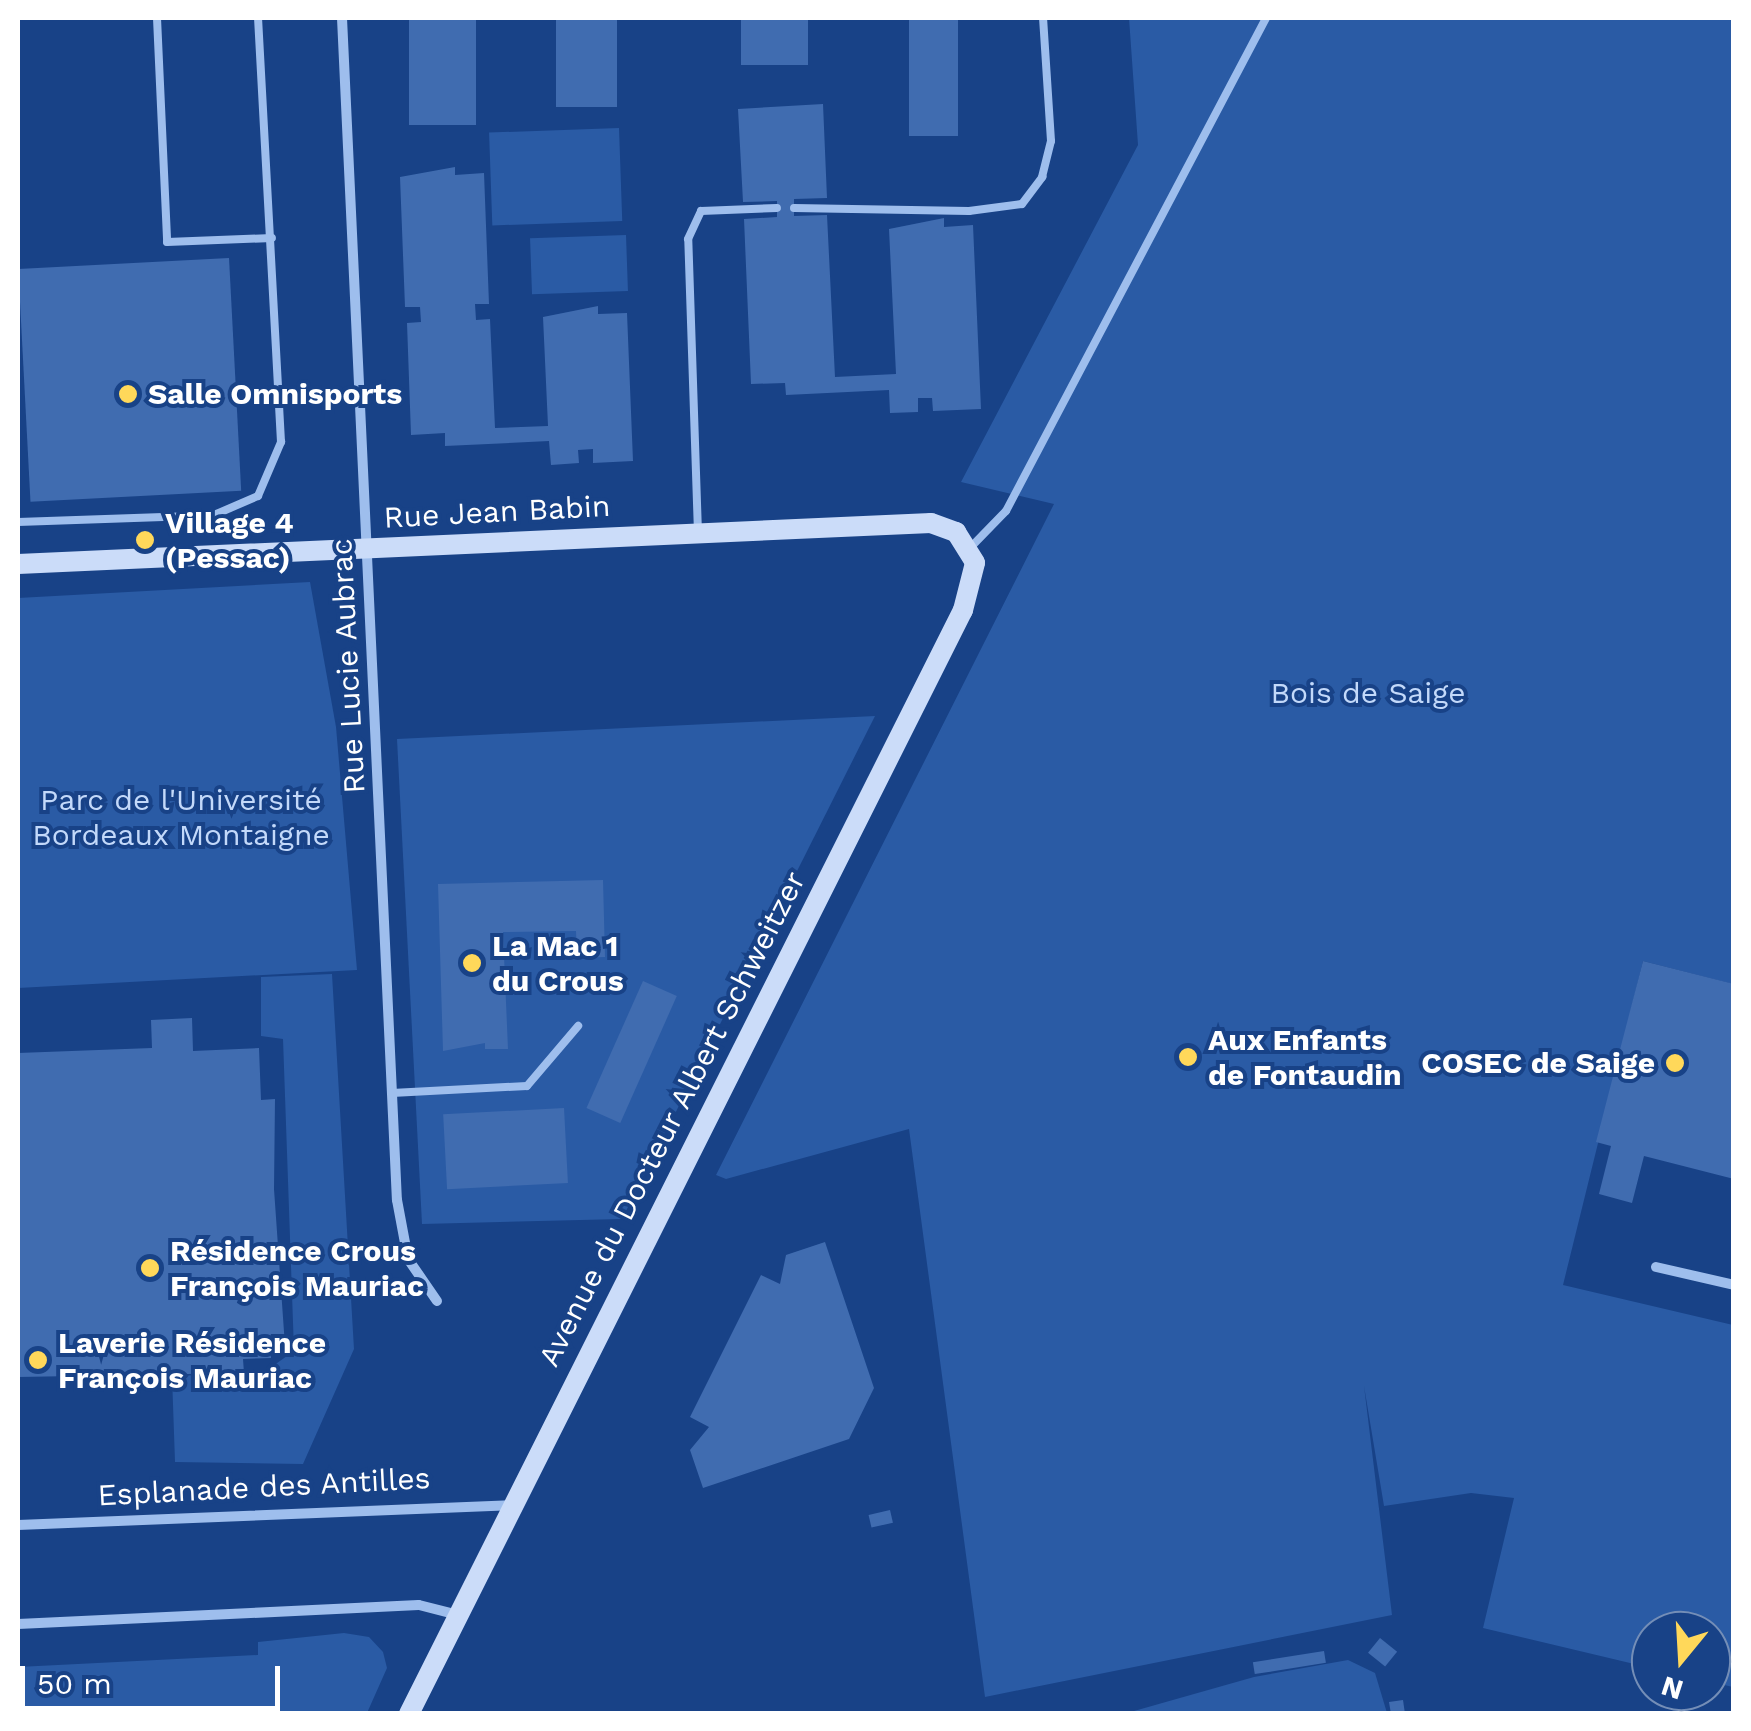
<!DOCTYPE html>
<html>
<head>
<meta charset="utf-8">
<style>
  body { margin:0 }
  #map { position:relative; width:1751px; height:1731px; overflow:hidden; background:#184287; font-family:"Work Sans",sans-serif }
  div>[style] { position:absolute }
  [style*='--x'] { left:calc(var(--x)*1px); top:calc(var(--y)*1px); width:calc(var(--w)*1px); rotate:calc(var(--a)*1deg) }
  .green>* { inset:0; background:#2a5ba5; transform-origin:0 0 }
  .building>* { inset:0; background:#406cb0; transform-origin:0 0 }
  .lane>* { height:8px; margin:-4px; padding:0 4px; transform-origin:4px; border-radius:4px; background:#9ebeed }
  .street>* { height:10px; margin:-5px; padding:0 5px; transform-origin:5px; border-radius:5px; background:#9ebeed }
  .secondary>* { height:20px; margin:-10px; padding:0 10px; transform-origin:10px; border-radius:10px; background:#cbdcf9 }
  .dots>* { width:28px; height:28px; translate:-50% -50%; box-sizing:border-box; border:5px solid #184287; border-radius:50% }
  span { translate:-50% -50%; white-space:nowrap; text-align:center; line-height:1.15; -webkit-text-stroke:8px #184287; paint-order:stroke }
  .poi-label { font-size:30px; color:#fff; font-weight:700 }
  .left { translate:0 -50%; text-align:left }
  .right { translate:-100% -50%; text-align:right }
  .street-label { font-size:30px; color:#fff }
  .park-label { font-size:30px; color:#c3d9fa }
  .frame { position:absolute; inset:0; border:20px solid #fff; pointer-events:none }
  .north { position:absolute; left:1631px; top:1611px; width:100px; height:100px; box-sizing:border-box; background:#184287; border:2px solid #748eb7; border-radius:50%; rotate:198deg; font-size:28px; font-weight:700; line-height:40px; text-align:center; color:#fff }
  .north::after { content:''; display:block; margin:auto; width:35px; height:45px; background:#ffd85a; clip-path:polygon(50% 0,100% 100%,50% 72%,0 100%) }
  .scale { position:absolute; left:20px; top:1666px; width:260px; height:45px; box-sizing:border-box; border:5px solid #fff; border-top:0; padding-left:12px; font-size:30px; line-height:35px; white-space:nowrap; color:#fff; -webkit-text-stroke:8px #184287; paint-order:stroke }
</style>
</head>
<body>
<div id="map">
  <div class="green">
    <div style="clip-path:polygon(1129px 18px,1733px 18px,1733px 984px,1643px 961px,1563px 1285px,1733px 1325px,1733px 1687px,1711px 1682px,1711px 1631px,1651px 1631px,1651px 1668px,1483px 1628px,1514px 1498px,1471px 1493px,1384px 1506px,1364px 1386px,1392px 1615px,985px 1697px,909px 1129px,726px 1179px,716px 1175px,1054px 504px,961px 482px,1138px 145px)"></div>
    <div style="left:619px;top:128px;width:93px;height:130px;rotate:88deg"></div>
    <div style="left:626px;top:235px;width:56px;height:96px;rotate:88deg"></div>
    <div style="clip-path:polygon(310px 582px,336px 727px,357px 970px,18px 988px,18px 598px)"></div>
    <div style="clip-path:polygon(875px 716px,622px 1219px,422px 1224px,397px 739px)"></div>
    <div style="clip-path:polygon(332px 974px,354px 1349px,303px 1464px,175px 1462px,172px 1376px,263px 1373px,294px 1351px,283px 1039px,261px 1036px,261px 977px)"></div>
    <div style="clip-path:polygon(344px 1633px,369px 1637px,383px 1652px,387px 1668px,367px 1713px,18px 1713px,18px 1667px,258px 1655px,258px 1642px)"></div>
    <div style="clip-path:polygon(1348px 1660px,1375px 1673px,1387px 1713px,1127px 1713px,1254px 1677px)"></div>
  </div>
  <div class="building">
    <div style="left:409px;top:18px;width:67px;height:107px"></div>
    <div style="left:556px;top:18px;width:61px;height:89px"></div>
    <div style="left:741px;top:18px;width:67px;height:47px"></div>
    <div style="left:909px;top:18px;width:49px;height:118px"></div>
    <div style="clip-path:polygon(823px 104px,827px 198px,794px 199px,794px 216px,827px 215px,835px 377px,896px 374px,889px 229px,944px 218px,944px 227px,973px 225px,981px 409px,933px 411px,932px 398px,918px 398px,918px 412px,890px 413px,889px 390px,786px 395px,785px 383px,751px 384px,744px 219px,777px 217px,777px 201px,743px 202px,738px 109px)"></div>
    <div style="clip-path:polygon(455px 167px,455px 175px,484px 173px,489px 304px,475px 304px,476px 320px,490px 319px,495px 428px,548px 426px,543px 317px,598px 306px,598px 314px,627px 313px,633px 461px,593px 463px,593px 449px,578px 450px,579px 463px,551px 465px,549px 441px,445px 446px,445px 433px,411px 435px,407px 323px,421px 322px,420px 307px,405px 307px,400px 177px)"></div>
    <div style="left:229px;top:258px;width:233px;height:211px;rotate:87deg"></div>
    <div style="clip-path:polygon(603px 880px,605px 957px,577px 958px,576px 931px,503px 932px,508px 1049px,485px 1049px,485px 1043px,443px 1051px,438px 884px)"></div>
    <div style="clip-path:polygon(1643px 961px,1734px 984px,1734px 1179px,1644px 1156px,1632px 1203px,1599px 1194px,1611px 1146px,1596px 1142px)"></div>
    <div style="left:643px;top:981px;width:37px;height:139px;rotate:24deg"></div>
    <div style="clip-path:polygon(192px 1018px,193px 1051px,259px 1048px,261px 1100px,275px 1099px,274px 1189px,285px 1346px,271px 1346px,271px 1358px,243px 1359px,244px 1373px,18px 1377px,18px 1053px,152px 1048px,151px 1020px)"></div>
    <div style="left:564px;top:1108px;width:75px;height:121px;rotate:87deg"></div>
    <div style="clip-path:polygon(825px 1242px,874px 1388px,849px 1439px,703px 1488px,690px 1450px,709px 1427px,690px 1417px,761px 1275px,780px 1284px,786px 1255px)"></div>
    <div style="left:890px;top:1510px;width:13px;height:22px;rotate:77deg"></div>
    <div style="left:1380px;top:1638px;width:22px;height:19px;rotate:39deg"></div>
    <div style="left:1324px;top:1651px;width:12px;height:72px;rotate:81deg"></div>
    <div style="clip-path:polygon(1403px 1700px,1405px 1714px,1391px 1714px,1389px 1702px)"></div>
  </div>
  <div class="lane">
    <div style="--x:157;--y:18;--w:224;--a:87.4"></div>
    <div style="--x:167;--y:242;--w:105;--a:-2.2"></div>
    <div style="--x:794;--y:208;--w:175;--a:1"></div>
    <div style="--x:969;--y:211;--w:53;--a:-7.5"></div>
    <div style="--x:1022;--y:204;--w:34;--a:-53"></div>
    <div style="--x:1042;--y:177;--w:37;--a:-76"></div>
    <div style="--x:1051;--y:141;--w:123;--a:-93.7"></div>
    <div style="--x:18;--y:522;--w:196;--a:-2"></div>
    <div style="--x:214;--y:515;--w:48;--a:-23.4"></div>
    <div style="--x:258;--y:496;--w:59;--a:-66.9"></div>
    <div style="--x:281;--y:442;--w:425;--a:-93.1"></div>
    <div style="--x:698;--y:533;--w:294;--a:-91.9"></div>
    <div style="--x:688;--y:239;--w:31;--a:-65"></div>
    <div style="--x:701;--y:211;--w:76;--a:-2.3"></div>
    <div style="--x:969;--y:549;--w:53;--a:-45.8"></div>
    <div style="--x:1006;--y:511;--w:557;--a:-62.19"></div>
    <div style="--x:392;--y:1093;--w:135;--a:-3"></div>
    <div style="--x:527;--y:1086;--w:79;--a:-49.6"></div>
  </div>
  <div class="street">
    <div style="--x:342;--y:18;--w:1183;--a:87.34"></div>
    <div style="--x:397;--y:1200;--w:60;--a:79.4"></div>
    <div style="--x:408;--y:1259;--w:51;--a:55.4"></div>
    <div style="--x:1656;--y:1267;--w:80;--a:13"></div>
    <div style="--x:18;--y:1525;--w:494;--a:-2.3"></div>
    <div style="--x:18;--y:1624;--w:401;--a:-2.7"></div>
    <div style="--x:419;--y:1605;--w:40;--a:14.4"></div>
  </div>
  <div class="secondary">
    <div style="--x:18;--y:564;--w:914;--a:-2.57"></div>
    <div style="--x:931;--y:523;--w:27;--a:20"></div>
    <div style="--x:956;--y:532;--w:36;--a:58"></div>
    <div style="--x:975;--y:563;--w:49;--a:104.3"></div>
    <div style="--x:963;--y:610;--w:1235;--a:116.65"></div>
  </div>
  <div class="dots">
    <div style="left:128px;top:394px;background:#ffd85a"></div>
    <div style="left:145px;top:540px;background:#ffd85a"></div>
    <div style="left:472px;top:963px;background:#ffd85a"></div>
    <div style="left:1188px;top:1057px;background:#ffd85a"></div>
    <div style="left:1675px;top:1063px;background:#ffd85a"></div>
    <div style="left:150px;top:1268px;background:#ffd85a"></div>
    <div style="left:38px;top:1360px;background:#ffd85a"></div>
  </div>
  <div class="poi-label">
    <span class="left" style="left:148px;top:394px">Salle Omnisports</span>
    <span class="left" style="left:165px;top:540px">Village 4<br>(Pessac)</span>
    <span class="left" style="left:492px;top:963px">La Mac 1<br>du Crous</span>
    <span class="left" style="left:1208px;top:1057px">Aux Enfants<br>de Fontaudin</span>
    <span class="right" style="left:1655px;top:1063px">COSEC de Saige</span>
    <span class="left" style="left:170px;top:1268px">Résidence Crous<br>François Mauriac</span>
    <span class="left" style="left:58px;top:1360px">Laverie Résidence<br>François Mauriac</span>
  </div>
  <div class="street-label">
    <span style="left:497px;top:512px;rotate:-3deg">Rue Jean Babin</span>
    <span style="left:348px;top:666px;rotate:-93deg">Rue Lucie Aubrac</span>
    <span style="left:672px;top:1119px;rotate:-63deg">Avenue du Docteur Albert Schweitzer</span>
    <span style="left:264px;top:1487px;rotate:-3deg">Esplanade des Antilles</span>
  </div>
  <div class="park-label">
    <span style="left:1368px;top:693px">Bois de Saige</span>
    <span style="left:181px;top:817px">Parc de l'Université<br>Bordeaux Montaigne</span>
  </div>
  <div class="frame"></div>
  <div class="north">N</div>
  <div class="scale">50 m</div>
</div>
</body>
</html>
